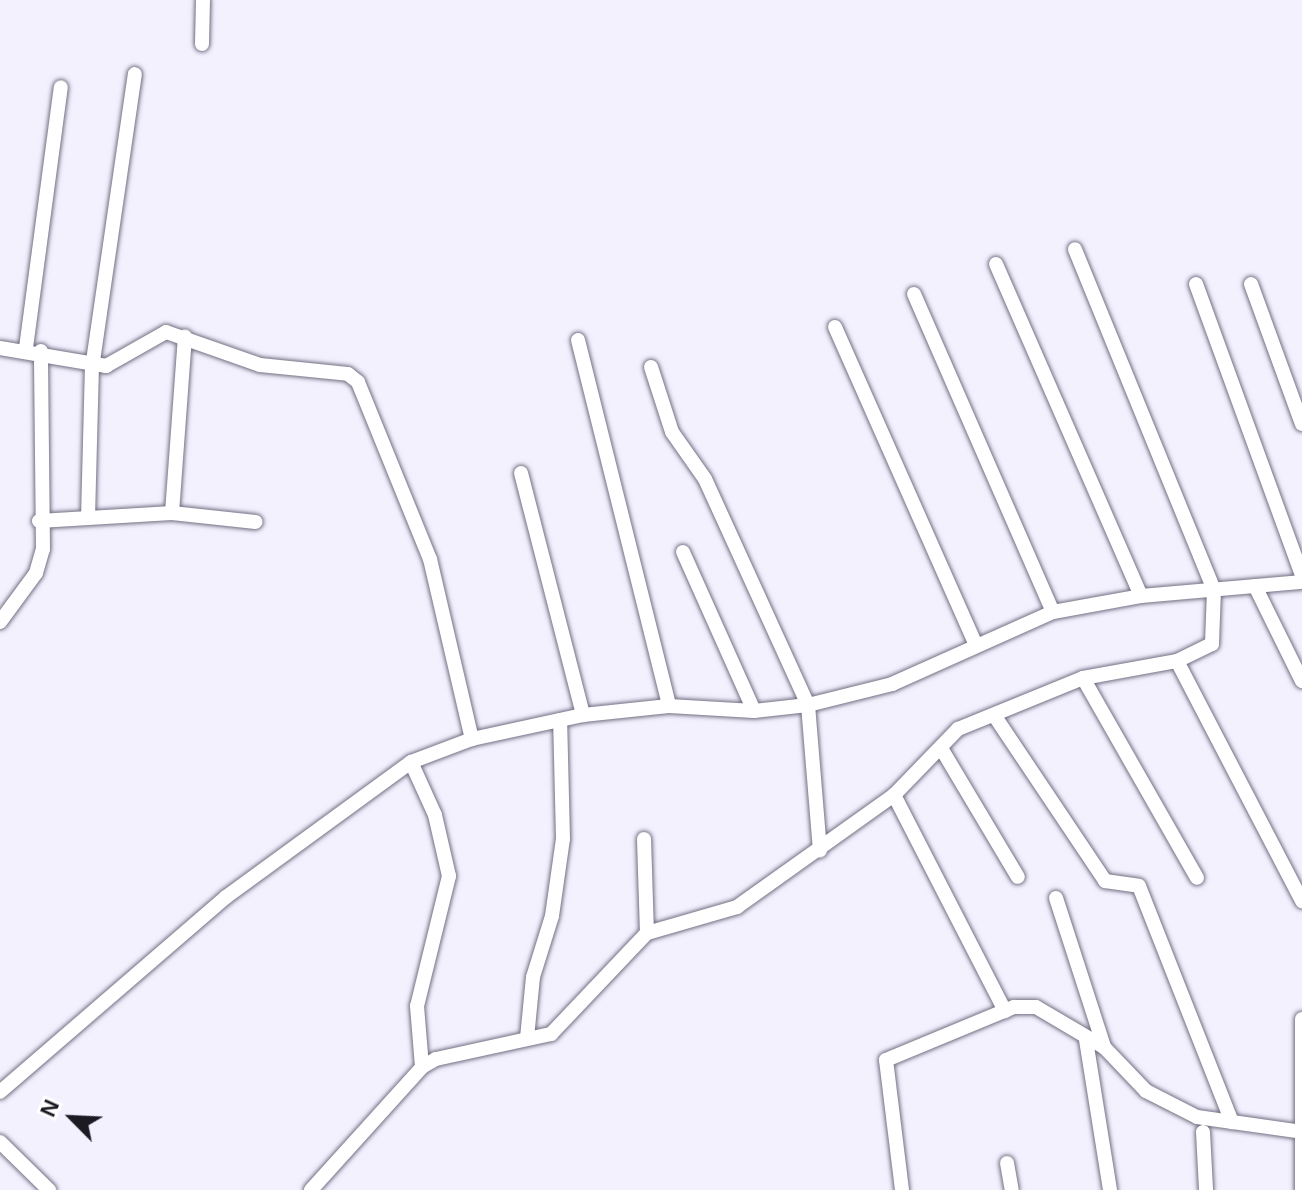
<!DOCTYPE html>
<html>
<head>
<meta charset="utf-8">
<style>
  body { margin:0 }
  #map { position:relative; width:1302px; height:1190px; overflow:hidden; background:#f3f1fe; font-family:Arial,sans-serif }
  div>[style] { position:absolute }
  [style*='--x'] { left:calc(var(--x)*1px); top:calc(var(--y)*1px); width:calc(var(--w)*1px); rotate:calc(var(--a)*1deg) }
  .roads { filter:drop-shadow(0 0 2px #726f83) drop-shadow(0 0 2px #726f83) }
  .minor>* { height:14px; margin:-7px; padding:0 7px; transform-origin:7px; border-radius:7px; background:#fff }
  span { translate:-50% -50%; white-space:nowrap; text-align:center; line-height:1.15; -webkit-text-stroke:7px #fff; paint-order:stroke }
  .north { position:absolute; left:32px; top:1078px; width:80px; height:80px; -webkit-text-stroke:6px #fff; paint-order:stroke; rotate:294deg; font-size:22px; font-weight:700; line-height:32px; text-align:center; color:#1c1a22 }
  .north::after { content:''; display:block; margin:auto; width:28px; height:36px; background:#1c1a22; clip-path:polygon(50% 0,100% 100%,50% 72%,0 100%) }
</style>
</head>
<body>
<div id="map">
  <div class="roads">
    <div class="minor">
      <div style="--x:202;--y:44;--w:44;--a:-88.7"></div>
      <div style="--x:996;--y:264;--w:362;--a:66.4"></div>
      <div style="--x:1196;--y:284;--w:310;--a:70"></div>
      <div style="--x:1251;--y:284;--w:149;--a:70"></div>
      <div style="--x:914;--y:294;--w:347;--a:66.4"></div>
      <div style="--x:835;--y:327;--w:346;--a:66.1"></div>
      <div style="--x:578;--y:340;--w:377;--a:76"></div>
      <div style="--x:0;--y:348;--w:108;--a:9.6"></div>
      <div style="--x:106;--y:366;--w:69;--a:-29.5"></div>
      <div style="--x:166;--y:332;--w:100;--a:19.3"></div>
      <div style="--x:260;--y:365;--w:88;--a:5.8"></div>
      <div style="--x:348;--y:374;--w:13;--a:39"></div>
      <div style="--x:358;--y:382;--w:191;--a:67.9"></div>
      <div style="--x:430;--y:559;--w:185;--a:76.9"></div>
      <div style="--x:26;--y:348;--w:263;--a:-82.4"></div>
      <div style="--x:651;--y:367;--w:68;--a:72.1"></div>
      <div style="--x:672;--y:432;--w:57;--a:54.9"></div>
      <div style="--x:705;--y:479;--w:248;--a:65.5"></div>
      <div style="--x:808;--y:705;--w:146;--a:85.3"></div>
      <div style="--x:521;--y:473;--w:250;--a:75.6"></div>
      <div style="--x:172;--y:513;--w:177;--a:-85.8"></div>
      <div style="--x:88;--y:518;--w:150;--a:-88.5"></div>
      <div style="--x:92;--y:368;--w:297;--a:-81.7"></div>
      <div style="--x:39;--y:521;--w:133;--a:-3.4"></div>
      <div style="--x:172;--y:513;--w:84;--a:6.1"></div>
      <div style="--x:683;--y:552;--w:174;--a:65.9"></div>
      <div style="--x:1255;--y:586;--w:106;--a:63.7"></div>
      <div style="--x:0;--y:622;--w:61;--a:-53.7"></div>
      <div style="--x:36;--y:573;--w:25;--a:-74"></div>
      <div style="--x:43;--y:549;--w:198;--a:-90.6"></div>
      <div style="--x:1177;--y:661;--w:271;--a:62.5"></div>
      <div style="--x:1083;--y:678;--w:230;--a:60.3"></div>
      <div style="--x:994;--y:715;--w:200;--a:56.2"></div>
      <div style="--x:1105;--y:881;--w:34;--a:8"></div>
      <div style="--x:1139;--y:886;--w:254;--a:68.5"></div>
      <div style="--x:941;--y:748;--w:150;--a:59.2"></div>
      <div style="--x:411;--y:762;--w:58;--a:65.6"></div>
      <div style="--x:435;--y:815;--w:63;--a:77.1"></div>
      <div style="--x:449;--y:876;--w:134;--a:103.8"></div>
      <div style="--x:417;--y:1006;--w:61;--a:85.3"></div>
      <div style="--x:894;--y:795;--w:243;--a:62.8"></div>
      <div style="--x:644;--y:839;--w:94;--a:88.2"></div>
      <div style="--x:1056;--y:898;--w:157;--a:72.1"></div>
      <div style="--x:527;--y:1038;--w:61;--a:-84.4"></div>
      <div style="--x:533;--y:977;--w:64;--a:-72.7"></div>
      <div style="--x:552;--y:916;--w:78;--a:-81.9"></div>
      <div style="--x:563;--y:839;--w:119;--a:-91.4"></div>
      <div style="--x:1086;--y:1040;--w:152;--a:80.9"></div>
      <div style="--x:0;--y:1092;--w:298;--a:-40.8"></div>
      <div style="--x:226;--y:897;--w:229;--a:-36.1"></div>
      <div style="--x:411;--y:762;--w:65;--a:-20.7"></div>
      <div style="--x:472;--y:739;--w:114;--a:-12.2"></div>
      <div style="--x:583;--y:715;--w:86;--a:-6"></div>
      <div style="--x:669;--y:706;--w:85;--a:3.4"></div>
      <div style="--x:754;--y:711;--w:54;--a:-6.3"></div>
      <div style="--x:808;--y:705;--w:87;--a:-14"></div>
      <div style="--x:892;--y:684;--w:176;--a:-24.1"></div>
      <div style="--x:1053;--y:612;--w:89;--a:-10.3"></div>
      <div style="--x:1141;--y:596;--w:162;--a:-5"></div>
      <div style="--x:1203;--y:1132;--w:58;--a:87"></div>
      <div style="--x:0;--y:1142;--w:69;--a:44.4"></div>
      <div style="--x:1007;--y:1163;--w:27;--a:80"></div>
      <div style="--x:311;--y:1190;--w:166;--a:-47.9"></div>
      <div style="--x:422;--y:1067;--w:16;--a:-30"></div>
      <div style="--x:436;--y:1059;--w:118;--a:-12.3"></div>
      <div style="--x:551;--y:1034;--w:139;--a:-46.5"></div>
      <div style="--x:647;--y:933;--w:94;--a:-16.1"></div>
      <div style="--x:737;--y:907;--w:193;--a:-35.5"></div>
      <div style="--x:894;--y:795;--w:92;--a:-45.9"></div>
      <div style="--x:958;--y:729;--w:135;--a:-22.2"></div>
      <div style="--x:1083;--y:678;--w:96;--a:-10.3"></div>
      <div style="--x:1177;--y:661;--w:39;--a:-26"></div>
      <div style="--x:1212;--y:644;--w:54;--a:-87.9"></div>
      <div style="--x:1214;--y:590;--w:368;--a:-112.2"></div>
      <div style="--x:902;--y:1190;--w:131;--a:-97"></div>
      <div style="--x:886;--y:1060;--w:139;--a:-22.5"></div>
      <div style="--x:1014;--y:1007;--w:22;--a:0"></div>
      <div style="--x:1036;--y:1007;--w:79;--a:30.5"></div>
      <div style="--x:1104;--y:1047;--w:61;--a:46.3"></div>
      <div style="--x:1146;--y:1091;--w:57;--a:27"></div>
      <div style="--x:1197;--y:1117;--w:106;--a:8.1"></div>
      <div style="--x:1302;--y:1190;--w:171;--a:-90"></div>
    </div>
  </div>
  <div class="north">N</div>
</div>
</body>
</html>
